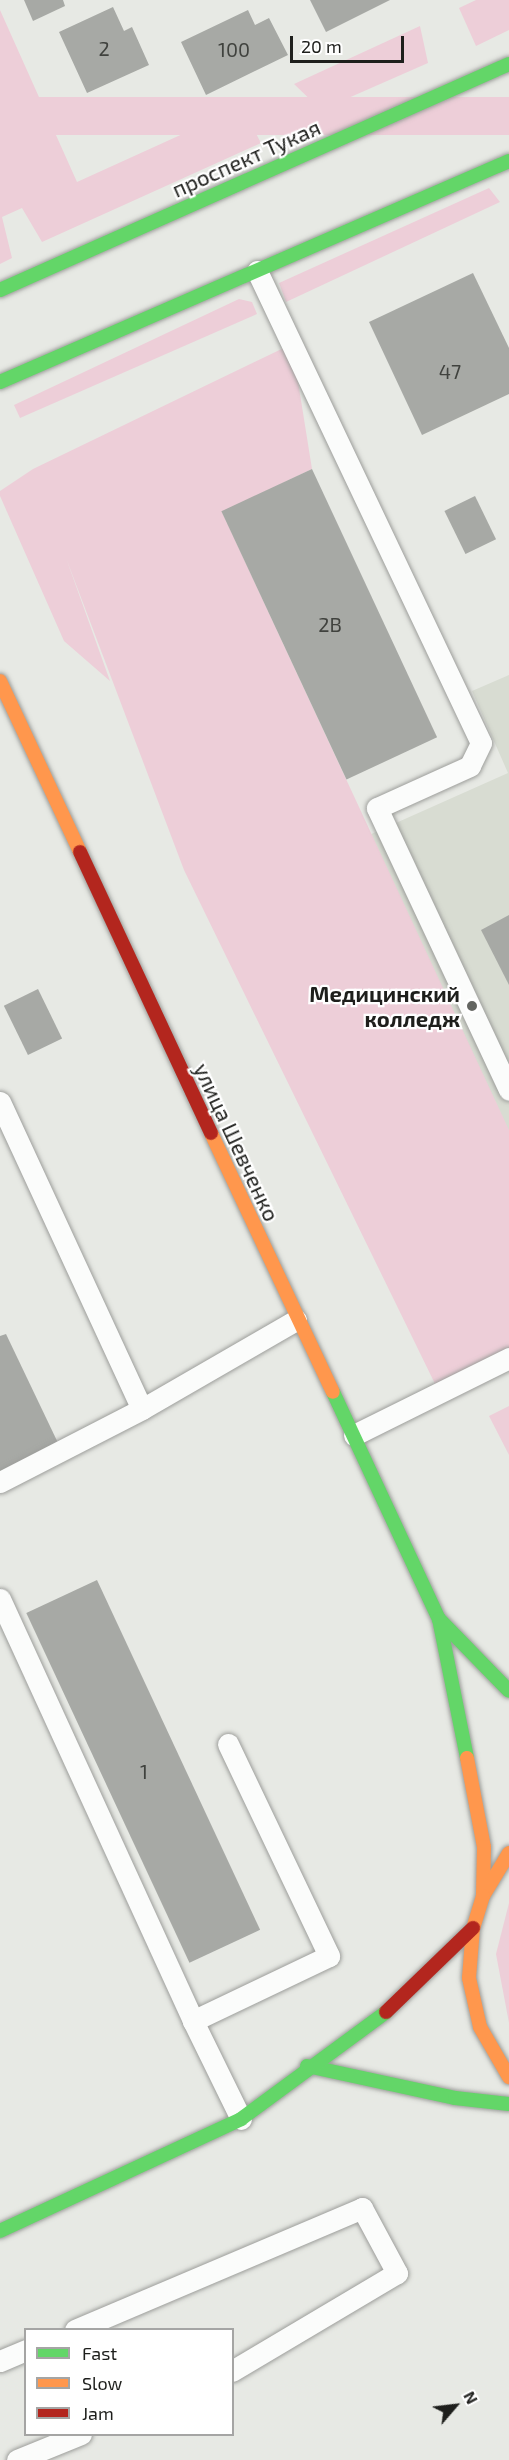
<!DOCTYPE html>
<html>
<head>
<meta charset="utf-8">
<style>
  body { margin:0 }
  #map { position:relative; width:509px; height:2460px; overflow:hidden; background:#e7e9e4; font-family:"Exo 2",sans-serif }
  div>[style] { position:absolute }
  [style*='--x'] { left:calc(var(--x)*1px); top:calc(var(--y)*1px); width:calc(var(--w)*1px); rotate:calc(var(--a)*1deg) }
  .built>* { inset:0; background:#d8dcd2 }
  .green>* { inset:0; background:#edced8; transform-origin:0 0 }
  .building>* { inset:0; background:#a7a9a5; transform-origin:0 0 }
  .roads { filter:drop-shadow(0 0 2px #9d9e9b) drop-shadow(0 0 2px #9d9e9b) }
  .lane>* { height:21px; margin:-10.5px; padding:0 10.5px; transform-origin:10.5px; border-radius:10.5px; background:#fbfcfb }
  .fast>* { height:14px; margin:-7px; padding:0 7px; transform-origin:7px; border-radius:7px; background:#63d668 }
  .slow>* { height:14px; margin:-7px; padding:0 7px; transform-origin:7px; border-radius:7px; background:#ff974d }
  .jam>* { height:14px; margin:-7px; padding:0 7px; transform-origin:7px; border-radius:7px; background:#b3261e }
  .dots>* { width:16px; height:16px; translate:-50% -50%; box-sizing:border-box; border:3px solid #fff; border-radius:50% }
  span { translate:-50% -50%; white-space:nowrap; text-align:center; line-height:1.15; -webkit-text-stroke:4.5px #fff; paint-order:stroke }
  .number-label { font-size:20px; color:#40423e }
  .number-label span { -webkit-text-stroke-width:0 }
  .street-label { font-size:22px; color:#1e1f1c }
  .poi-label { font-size:22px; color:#1e1f1c; font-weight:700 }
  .right { translate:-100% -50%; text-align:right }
  .legend { position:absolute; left:24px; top:2328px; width:210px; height:108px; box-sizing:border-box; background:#fff; border:2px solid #a5a5a4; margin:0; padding:8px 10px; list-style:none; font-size:18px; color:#1e1f1c }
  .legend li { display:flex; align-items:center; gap:12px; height:30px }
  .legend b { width:30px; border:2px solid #a5a5a4 }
  .north { position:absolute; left:425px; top:2376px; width:60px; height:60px; -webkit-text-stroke:4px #fff; paint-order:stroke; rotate:62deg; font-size:16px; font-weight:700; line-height:24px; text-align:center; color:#1e1f1c }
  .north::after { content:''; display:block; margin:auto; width:21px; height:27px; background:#1e1f1c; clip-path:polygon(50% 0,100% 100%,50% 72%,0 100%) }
  .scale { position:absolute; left:290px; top:36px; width:114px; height:27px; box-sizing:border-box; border:3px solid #1e1f1c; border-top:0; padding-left:8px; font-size:18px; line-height:21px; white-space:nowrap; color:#1e1f1c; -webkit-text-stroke:4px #fff; paint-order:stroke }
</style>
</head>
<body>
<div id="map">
  <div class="built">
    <div style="clip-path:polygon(509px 675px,509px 1174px,360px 839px,508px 773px,472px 691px)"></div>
  </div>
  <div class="green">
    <div style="clip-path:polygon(476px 0,509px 0,509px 30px,476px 46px,459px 8px)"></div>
    <div style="clip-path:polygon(0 10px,77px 182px,242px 107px,261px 143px,42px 242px,22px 208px,2px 217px,12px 258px,0 264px)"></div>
    <div style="clip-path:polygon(420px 26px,428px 63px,321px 110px,294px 84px)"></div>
    <div style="left:509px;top:97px;width:38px;height:555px;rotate:90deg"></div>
    <div style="clip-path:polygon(489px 188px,500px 202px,286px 302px,279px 283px)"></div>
    <div style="clip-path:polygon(239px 299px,252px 302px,257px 314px,20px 418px,14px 405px)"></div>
    <div style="clip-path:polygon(292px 344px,312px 469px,222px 512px,509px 1130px,509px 1358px,439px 1392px,184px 870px,66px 558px,110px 681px,64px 641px,0 496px,0 491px,33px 469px)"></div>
    <div style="clip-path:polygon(509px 1406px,509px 1455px,489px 1416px)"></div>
    <div style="clip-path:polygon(509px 1903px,509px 2023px,496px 1954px)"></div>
  </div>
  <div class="building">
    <div style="clip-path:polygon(24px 0,63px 0,65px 6px,33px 21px)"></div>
    <div style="clip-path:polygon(310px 0,390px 0,326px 32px)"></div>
    <div style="clip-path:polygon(113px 7px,124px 31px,132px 27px,149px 65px,87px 93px,59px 32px)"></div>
    <div style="clip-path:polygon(248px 10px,255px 25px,269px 18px,288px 55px,206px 95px,181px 42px)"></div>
    <div style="clip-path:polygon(473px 273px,509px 348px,509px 394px,422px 435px,369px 322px)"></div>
    <div style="left:312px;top:469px;width:296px;height:100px;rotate:65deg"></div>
    <div style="left:475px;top:496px;width:48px;height:34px;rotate:64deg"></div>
    <div style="clip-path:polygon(509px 915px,509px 985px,481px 930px)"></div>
    <div style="left:38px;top:989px;width:55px;height:38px;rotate:64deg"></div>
    <div style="clip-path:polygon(6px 1334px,59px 1445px,0 1473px,0 1336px)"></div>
    <div style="left:97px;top:1580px;width:386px;height:78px;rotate:65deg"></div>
  </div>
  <div class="roads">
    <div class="lane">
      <div style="--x:257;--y:271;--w:522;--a:64.61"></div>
      <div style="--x:481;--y:743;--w:25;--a:116"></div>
      <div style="--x:470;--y:766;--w:102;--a:155.7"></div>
      <div style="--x:377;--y:808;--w:311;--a:64.9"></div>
      <div style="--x:0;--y:1102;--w:338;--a:65.2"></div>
      <div style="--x:354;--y:1435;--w:173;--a:-26.4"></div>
      <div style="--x:0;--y:1482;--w:160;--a:-27.2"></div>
      <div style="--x:142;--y:1409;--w:178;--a:-30"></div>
      <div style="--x:0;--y:1599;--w:464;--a:65.4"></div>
      <div style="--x:228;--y:1744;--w:235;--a:64.5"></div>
      <div style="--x:329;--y:1956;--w:151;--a:154.5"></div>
      <div style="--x:193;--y:2021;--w:109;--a:63.9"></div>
      <div style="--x:75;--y:2330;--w:312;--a:-23"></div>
      <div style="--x:362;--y:2208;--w:74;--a:61.7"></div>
      <div style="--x:397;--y:2273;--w:192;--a:149.3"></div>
      <div style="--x:0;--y:2361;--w:28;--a:-23"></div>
      <div style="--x:17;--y:2460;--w:69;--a:-22.1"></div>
    </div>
    <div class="fast">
      <div style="--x:0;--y:290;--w:557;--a:-23.94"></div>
      <div style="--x:0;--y:382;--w:555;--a:-23.47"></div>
      <div style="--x:333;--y:1392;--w:251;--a:65"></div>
      <div style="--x:439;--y:1619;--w:142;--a:78.6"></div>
      <div style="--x:439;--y:1619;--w:100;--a:45.8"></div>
      <div style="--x:307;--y:2066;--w:151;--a:12.2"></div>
      <div style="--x:455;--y:2098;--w:54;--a:6.3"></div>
      <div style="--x:0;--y:2231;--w:266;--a:-24.9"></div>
      <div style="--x:241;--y:2119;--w:180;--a:-36.4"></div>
    </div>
    <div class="slow">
      <div style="--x:0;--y:681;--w:189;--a:64.9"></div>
      <div style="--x:211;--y:1133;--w:286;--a:64.8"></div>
      <div style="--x:467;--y:1758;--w:91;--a:79.2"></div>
      <div style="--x:484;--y:1847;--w:49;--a:91.2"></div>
      <div style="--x:509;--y:1853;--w:50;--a:121.2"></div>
      <div style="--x:483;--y:1896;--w:34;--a:107"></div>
      <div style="--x:473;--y:1928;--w:50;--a:94.6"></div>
      <div style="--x:469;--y:1978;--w:50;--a:77.3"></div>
      <div style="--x:480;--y:2027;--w:58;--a:59.9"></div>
    </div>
    <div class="jam">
      <div style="--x:80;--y:852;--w:310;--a:65"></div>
      <div style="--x:386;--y:2012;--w:121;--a:-44"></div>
    </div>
  </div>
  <div class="dots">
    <div style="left:472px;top:1006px;background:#646662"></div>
  </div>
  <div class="number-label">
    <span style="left:104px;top:48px">2</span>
    <span style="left:234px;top:49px">100</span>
    <span style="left:450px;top:371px">47</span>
    <span style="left:330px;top:624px">2В</span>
    <span style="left:144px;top:1771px">1</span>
  </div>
  <div class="street-label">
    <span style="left:246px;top:158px;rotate:-24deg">проспект Тукая</span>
    <span style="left:237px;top:1142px;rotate:65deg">улица Шевченко</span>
  </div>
  <div class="poi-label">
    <span class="right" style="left:460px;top:1006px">Медицинский<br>колледж</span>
  </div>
  <ul class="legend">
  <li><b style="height:8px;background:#63d668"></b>Fast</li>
  <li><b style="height:8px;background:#ff974d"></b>Slow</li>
  <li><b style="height:8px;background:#b3261e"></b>Jam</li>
  </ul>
  <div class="north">N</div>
  <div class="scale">20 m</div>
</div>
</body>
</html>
